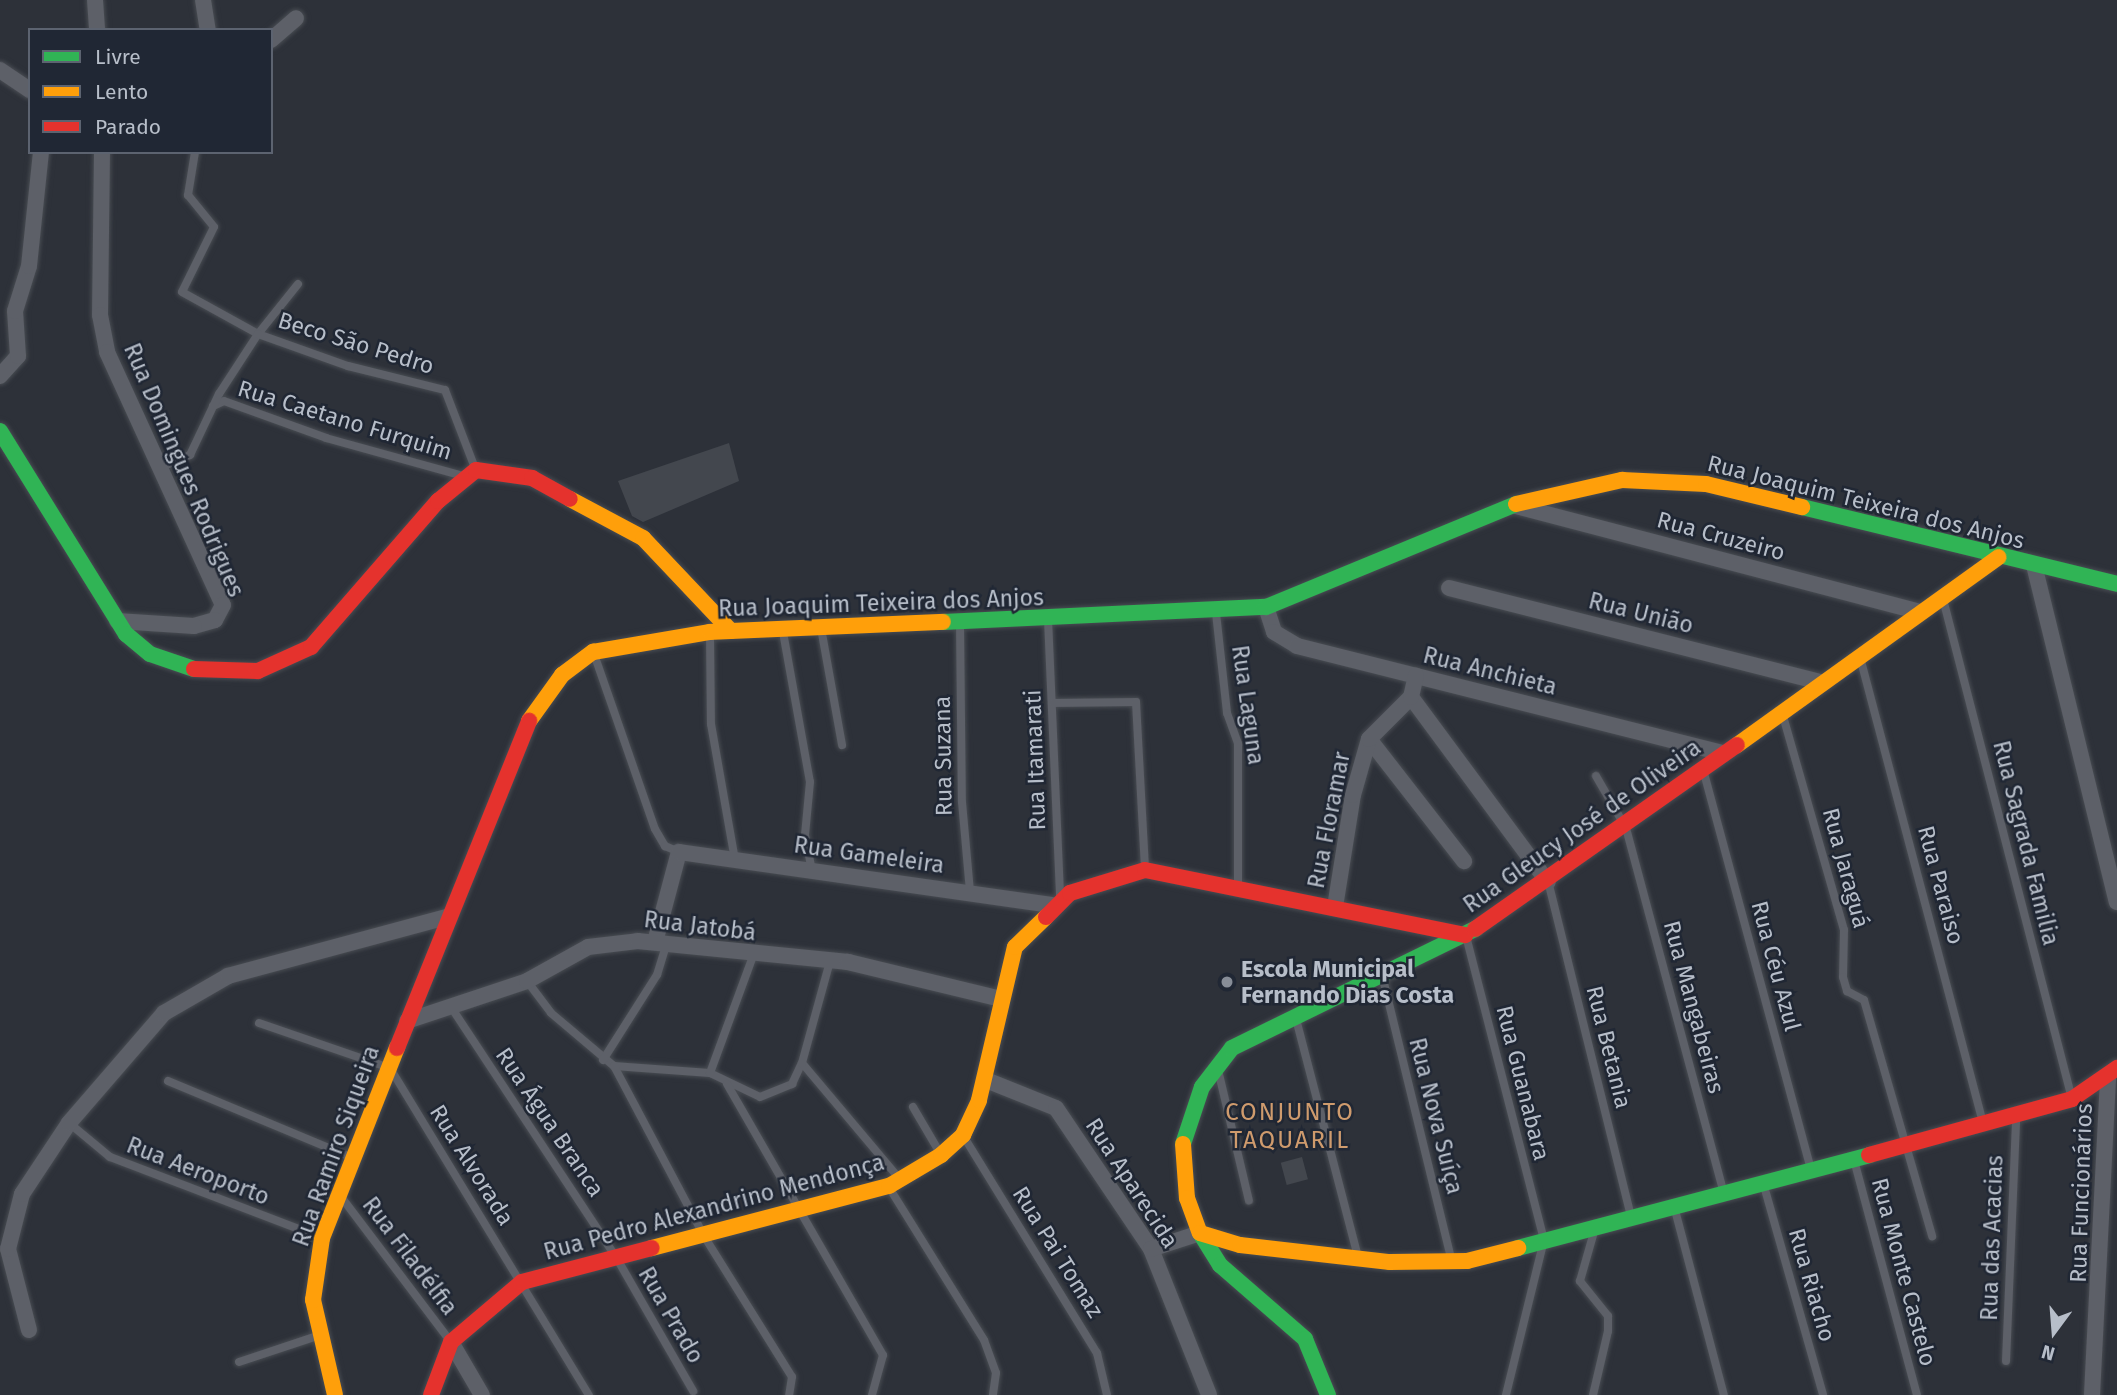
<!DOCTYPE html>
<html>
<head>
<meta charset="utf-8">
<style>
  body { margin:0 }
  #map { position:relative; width:2117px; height:1395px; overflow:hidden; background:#2d3139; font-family:"Fira Sans",sans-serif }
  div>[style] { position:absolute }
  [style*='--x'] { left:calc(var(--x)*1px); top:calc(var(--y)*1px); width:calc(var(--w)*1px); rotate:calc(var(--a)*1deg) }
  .building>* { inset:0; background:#43474e; transform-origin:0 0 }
  .roads { filter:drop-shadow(0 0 2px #484c52) drop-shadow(0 0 2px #484c52) }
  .lane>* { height:8px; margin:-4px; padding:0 4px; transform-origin:4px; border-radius:4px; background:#5d6068 }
  .street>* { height:16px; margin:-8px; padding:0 8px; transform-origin:8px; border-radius:8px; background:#5d6068 }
  .fast>* { height:16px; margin:-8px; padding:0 8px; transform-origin:8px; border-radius:8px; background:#30b455 }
  .slow>* { height:16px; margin:-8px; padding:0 8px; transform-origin:8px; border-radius:8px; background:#ff9f0a }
  .jam>* { height:16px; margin:-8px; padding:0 8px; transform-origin:8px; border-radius:8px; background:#e5322d }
  .dots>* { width:19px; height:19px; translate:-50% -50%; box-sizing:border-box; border:4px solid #202734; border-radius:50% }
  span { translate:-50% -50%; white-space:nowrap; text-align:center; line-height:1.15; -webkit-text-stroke:5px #202734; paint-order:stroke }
  .street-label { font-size:23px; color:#b7bec9 }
  .poi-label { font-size:23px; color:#b7bec9; font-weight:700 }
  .left { translate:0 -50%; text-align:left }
  .neighbourhood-label { font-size:24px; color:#cf9b6d; letter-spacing:2px }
  .legend { position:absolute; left:28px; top:28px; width:245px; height:126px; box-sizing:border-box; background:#202734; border:2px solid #5c6370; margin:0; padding:9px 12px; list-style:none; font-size:21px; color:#b7bec9 }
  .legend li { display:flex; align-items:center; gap:14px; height:35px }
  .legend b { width:35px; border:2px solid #5c6370 }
  .north { position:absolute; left:2019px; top:1297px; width:70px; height:70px; -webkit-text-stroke:5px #202734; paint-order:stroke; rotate:196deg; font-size:19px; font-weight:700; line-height:28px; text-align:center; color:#b7bec9 }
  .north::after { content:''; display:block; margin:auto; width:24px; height:32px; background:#b7bec9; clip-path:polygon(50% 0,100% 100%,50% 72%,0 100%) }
</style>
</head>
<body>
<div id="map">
  <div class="building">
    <div style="clip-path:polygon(729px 443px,739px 481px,643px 522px,632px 516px,618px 481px)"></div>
    <div style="left:1302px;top:1157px;width:23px;height:22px;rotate:75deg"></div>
  </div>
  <div class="roads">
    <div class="lane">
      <div style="--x:195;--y:152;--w:44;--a:99.2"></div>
      <div style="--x:188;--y:195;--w:41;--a:50.9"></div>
      <div style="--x:214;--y:227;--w:72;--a:116.2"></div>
      <div style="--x:182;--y:292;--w:87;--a:28.9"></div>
      <div style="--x:258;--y:334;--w:64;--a:-51.3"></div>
      <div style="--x:213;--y:406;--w:12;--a:-24"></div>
      <div style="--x:224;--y:401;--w:109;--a:19.9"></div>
      <div style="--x:326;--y:438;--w:142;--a:15.5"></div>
      <div style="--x:159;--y:468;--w:34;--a:-23"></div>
      <div style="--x:190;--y:455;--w:68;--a:-64.6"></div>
      <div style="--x:219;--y:394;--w:72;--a:-57"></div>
      <div style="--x:258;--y:334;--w:96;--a:19.6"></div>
      <div style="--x:348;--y:366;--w:100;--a:13.9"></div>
      <div style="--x:445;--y:390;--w:84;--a:69"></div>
      <div style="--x:1943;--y:599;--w:512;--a:75.53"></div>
      <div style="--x:1216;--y:613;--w:101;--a:83.7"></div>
      <div style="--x:1227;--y:713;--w:33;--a:70"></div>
      <div style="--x:1238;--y:744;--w:143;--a:90"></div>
      <div style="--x:1048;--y:619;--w:277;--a:87.5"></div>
      <div style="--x:960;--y:622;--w:180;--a:89.4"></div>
      <div style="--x:962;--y:802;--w:89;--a:84.9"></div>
      <div style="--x:821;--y:628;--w:119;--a:79.8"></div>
      <div style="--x:783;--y:632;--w:152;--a:79.8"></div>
      <div style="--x:810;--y:782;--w:53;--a:95.4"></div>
      <div style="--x:805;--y:835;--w:37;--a:79"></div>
      <div style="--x:710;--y:634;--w:90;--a:89.4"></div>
      <div style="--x:711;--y:724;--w:138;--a:80"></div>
      <div style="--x:594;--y:654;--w:185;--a:70.8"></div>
      <div style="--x:655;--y:829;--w:20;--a:60"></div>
      <div style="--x:665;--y:846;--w:15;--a:23"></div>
      <div style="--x:1861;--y:661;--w:477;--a:75.2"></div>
      <div style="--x:1053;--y:703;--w:83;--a:-0.7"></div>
      <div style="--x:1136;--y:702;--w:167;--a:86.9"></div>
      <div style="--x:1783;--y:716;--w:223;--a:74.1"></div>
      <div style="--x:1844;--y:930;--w:47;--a:91.2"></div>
      <div style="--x:1843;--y:977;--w:15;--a:74"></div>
      <div style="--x:1847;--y:991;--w:19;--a:28"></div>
      <div style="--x:1864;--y:1000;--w:246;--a:73.9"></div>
      <div style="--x:1704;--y:773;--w:410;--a:74.9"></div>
      <div style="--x:1596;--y:776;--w:60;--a:60"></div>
      <div style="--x:1626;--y:828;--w:375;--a:75"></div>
      <div style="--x:1549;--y:885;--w:341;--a:76.1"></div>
      <div style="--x:1466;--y:936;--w:314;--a:75.6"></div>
      <div style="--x:1544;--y:1240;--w:160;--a:103.8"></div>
      <div style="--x:1383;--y:979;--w:287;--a:76.3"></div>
      <div style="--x:527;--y:981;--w:40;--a:53"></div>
      <div style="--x:551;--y:1013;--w:82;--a:40.1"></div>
      <div style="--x:614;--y:1066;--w:96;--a:4.2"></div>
      <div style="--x:710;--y:1073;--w:55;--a:25.6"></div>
      <div style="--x:760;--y:1097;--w:35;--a:-22"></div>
      <div style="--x:792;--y:1084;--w:23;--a:-65"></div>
      <div style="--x:802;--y:1063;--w:150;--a:49.9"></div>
      <div style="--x:451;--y:1007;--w:300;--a:56.6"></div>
      <div style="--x:616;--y:1257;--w:155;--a:60.1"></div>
      <div style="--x:1295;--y:1015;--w:250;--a:75.4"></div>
      <div style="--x:259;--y:1023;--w:139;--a:19"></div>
      <div style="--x:390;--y:1068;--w:383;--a:58.7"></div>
      <div style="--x:603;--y:1060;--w:101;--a:-57.6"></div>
      <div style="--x:657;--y:975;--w:31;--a:-73"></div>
      <div style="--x:802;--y:1063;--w:106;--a:-74.6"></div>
      <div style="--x:614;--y:1066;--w:192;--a:62.1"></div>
      <div style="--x:704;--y:1236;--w:166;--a:58"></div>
      <div style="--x:792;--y:1377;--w:18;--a:99"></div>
      <div style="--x:710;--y:1073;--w:125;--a:-69.8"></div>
      <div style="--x:1219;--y:1074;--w:130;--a:76.7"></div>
      <div style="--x:168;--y:1081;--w:200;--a:22.6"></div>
      <div style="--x:727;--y:1084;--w:313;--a:60.1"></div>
      <div style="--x:883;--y:1355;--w:41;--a:105.4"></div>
      <div style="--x:913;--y:1107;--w:53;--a:59.6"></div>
      <div style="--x:69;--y:1123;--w:53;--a:39.7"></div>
      <div style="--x:110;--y:1157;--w:224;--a:20.9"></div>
      <div style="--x:964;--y:1137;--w:254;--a:58.4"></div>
      <div style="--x:1097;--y:1353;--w:43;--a:76.6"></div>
      <div style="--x:1854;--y:1160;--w:243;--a:75"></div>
      <div style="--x:1764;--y:1186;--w:217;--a:74.2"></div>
      <div style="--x:890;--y:1189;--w:178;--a:58.1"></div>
      <div style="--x:984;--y:1340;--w:35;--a:70"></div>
      <div style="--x:996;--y:1373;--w:22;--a:98"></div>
      <div style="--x:342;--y:1198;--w:179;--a:52.9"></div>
      <div style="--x:1675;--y:1210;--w:191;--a:75.2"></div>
      <div style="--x:2006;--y:1361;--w:242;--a:-87.6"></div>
      <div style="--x:239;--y:1362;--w:82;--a:-18.4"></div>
      <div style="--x:1593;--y:1395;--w:66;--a:-76.8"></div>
      <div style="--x:1608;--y:1331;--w:15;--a:-90"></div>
      <div style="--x:1608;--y:1316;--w:45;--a:-128.7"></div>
      <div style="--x:1580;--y:1281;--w:51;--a:-74.1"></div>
    </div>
    <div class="street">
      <div style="--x:95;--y:0;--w:30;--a:86"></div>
      <div style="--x:203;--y:0;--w:30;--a:81"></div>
      <div style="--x:271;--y:40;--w:33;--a:-41"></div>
      <div style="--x:0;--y:70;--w:36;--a:34"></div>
      <div style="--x:102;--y:152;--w:163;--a:90.7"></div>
      <div style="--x:100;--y:315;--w:38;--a:79"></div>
      <div style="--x:107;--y:352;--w:278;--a:65.4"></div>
      <div style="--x:223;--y:605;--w:17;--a:118"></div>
      <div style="--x:215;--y:620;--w:22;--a:164"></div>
      <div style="--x:194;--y:626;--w:77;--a:-176.3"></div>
      <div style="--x:0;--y:376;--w:27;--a:-48"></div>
      <div style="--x:18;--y:356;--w:45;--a:-93.8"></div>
      <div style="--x:15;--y:311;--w:47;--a:-72.7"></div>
      <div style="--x:29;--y:266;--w:115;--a:-84"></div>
      <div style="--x:1516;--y:506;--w:418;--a:14.7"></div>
      <div style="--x:2034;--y:565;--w:347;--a:76.2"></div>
      <div style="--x:1449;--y:588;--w:384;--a:14.2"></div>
      <div style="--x:1266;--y:607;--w:26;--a:72"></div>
      <div style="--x:1274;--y:632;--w:27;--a:31"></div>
      <div style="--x:1297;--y:646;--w:440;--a:14.1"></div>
      <div style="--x:1411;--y:697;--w:230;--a:53.5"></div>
      <div style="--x:1369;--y:739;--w:155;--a:52.1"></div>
      <div style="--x:1335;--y:907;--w:113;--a:-80.9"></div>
      <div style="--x:1353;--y:795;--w:58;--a:-74.1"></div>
      <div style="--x:1369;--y:739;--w:59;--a:-45"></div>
      <div style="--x:1411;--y:697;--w:22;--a:-77"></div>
      <div style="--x:655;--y:942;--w:93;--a:-75.1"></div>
      <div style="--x:679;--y:852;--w:377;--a:8.1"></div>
      <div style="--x:407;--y:1021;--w:126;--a:-18.4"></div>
      <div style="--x:527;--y:981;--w:70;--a:-29.1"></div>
      <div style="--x:588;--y:947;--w:50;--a:-6.8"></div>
      <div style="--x:638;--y:941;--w:211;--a:5.7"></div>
      <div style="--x:848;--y:962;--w:157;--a:13.6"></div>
      <div style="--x:986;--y:1080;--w:75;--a:21.8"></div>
      <div style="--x:1056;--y:1108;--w:170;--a:56"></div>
      <div style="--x:1151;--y:1249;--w:157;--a:68.3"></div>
      <div style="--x:1151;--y:1249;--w:52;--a:-18.1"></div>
      <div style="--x:29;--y:1330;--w:84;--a:-104.5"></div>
      <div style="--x:8;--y:1249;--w:57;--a:-75.7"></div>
      <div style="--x:22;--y:1194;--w:85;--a:-56.5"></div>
      <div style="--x:69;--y:1123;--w:145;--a:-49.2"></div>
      <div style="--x:164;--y:1013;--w:74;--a:-30"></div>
      <div style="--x:228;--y:976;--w:226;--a:-15.1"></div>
      <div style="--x:451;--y:1342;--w:61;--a:59.7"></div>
      <div style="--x:2092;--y:1395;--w:318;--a:-87.1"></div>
    </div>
    <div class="fast">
      <div style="--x:0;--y:431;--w:239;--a:58.2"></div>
      <div style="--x:126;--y:634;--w:31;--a:40"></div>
      <div style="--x:150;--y:654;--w:46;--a:18.8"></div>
      <div style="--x:1802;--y:507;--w:324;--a:13.7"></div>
      <div style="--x:943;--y:622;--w:323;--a:-2.7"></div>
      <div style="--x:1266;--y:607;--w:270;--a:-22.4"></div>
      <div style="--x:1183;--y:1144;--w:60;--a:-71.6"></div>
      <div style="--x:1202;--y:1087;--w:49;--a:-52.4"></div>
      <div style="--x:1232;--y:1048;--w:271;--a:-26.1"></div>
      <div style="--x:1200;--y:1233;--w:38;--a:58"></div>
      <div style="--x:1220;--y:1265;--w:113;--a:41"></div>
      <div style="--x:1305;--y:1339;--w:61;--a:67.7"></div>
      <div style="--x:1518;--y:1248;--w:363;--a:-14.8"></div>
    </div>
    <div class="slow">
      <div style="--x:570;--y:499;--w:83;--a:28.1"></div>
      <div style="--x:643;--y:538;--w:128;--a:46.6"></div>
      <div style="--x:1516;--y:504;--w:109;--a:-12.8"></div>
      <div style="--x:1622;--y:480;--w:84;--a:2.7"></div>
      <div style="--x:1706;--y:484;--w:99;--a:13.5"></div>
      <div style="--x:529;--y:721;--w:57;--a:-54.3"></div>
      <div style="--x:562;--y:675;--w:39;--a:-37"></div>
      <div style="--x:593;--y:652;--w:119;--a:-9.7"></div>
      <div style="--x:710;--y:632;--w:233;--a:-2.5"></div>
      <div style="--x:1737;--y:745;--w:322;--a:-35.7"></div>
      <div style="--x:1183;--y:1144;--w:54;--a:85.8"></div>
      <div style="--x:1187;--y:1198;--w:37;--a:70"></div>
      <div style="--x:1200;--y:1233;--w:42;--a:16.7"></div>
      <div style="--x:1240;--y:1245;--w:151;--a:6.5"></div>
      <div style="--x:1390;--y:1262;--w:77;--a:-0.7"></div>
      <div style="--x:1467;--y:1261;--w:53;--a:-14.3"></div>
      <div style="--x:652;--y:1248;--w:245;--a:-14.7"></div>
      <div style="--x:889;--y:1186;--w:61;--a:-30.8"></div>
      <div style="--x:941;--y:1155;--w:30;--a:-42"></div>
      <div style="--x:963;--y:1135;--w:38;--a:-65"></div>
      <div style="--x:979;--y:1100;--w:157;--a:-76.8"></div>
      <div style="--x:1015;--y:947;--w:43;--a:-44.1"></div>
      <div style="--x:335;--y:1395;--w:98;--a:-103"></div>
      <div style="--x:313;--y:1300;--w:63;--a:-81.7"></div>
      <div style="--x:322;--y:1238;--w:204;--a:-68.5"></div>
    </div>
    <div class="jam">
      <div style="--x:194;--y:669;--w:64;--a:1.8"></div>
      <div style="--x:258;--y:671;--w:58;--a:-24.4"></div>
      <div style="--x:311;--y:647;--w:194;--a:-49"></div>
      <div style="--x:438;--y:501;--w:49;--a:-39.2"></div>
      <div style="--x:476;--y:470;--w:57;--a:8.1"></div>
      <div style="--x:532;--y:478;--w:43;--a:28.9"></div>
      <div style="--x:1046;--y:917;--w:34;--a:-45"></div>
      <div style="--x:1070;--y:893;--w:78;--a:-17"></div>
      <div style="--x:1145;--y:870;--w:327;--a:11.5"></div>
      <div style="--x:1475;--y:929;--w:320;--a:-35.1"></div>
      <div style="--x:397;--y:1048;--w:353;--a:-68"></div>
      <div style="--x:1869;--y:1155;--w:211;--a:-15.4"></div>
      <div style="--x:2072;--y:1099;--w:55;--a:-34.6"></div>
      <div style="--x:431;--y:1395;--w:57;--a:-69.3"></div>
      <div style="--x:451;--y:1342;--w:93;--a:-40.2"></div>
      <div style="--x:522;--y:1282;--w:134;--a:-14.7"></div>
    </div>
  </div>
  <div class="dots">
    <div style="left:1227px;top:982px;background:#878d97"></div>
  </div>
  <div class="street-label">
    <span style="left:356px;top:343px;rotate:17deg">Beco São Pedro</span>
    <span style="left:345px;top:420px;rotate:17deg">Rua Caetano Furquim</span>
    <span style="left:184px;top:470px;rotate:67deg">Rua Domingues Rodrigues</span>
    <span style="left:1866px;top:502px;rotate:14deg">Rua Joaquim Teixeira dos Anjos</span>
    <span style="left:1721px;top:536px;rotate:15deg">Rua Cruzeiro</span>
    <span style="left:881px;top:603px;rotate:-2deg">Rua Joaquim Teixeira dos Anjos</span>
    <span style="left:1641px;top:613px;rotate:14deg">Rua União</span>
    <span style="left:1490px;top:671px;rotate:14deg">Rua Anchieta</span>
    <span style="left:1248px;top:705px;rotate:82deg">Rua Laguna</span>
    <span style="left:943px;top:756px;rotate:-91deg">Rua Suzana</span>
    <span style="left:1035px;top:760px;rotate:-92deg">Rua Itamarati</span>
    <span style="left:1329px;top:820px;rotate:-79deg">Rua Floramar</span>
    <span style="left:1582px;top:826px;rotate:-35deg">Rua Gleucy José de Oliveira</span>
    <span style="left:2026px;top:843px;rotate:76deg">Rua Sagrada Familia</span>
    <span style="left:869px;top:855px;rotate:8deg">Rua Gameleira</span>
    <span style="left:1846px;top:868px;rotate:75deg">Rua Jaraguá</span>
    <span style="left:1941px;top:885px;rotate:75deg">Rua Paraiso</span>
    <span style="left:700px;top:926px;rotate:7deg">Rua Jatobá</span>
    <span style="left:1776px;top:966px;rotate:75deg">Rua Céu Azul</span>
    <span style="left:1694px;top:1007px;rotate:75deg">Rua Mangabeiras</span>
    <span style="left:1609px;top:1047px;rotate:76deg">Rua Betania</span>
    <span style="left:1523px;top:1083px;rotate:76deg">Rua Guanabara</span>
    <span style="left:1436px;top:1116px;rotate:76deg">Rua Nova Suíça</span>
    <span style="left:550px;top:1122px;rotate:56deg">Rua Água Branca</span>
    <span style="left:336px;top:1146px;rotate:-70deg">Rua Ramiro Siqueira</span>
    <span style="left:472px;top:1165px;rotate:58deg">Rua Alvorada</span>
    <span style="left:198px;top:1171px;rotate:21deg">Rua Aeroporto</span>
    <span style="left:1132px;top:1183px;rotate:57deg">Rua Aparecida</span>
    <span style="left:2081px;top:1193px;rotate:-88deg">Rua Funcionários</span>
    <span style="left:714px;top:1207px;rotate:-15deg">Rua Pedro Alexandrino Mendonça</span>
    <span style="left:1992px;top:1238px;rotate:-88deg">Rua das Acacias</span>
    <span style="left:1058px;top:1252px;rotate:58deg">Rua Pai Tomaz</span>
    <span style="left:410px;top:1256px;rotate:53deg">Rua Filadélfia</span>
    <span style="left:1904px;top:1272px;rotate:75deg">Rua Monte Castelo</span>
    <span style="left:1812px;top:1285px;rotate:74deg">Rua Riacho</span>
    <span style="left:671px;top:1315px;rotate:60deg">Rua Prado</span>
  </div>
  <div class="poi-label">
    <span class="left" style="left:1241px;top:982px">Escola Municipal<br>Fernando Dias Costa</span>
  </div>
  <div class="neighbourhood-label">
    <span style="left:1290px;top:1127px">CONJUNTO<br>TAQUARIL</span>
  </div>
  <ul class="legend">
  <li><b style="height:9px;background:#30b455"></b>Livre</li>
  <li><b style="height:9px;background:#ff9f0a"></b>Lento</li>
  <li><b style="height:9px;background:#e5322d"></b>Parado</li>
  </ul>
  <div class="north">N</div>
</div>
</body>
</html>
